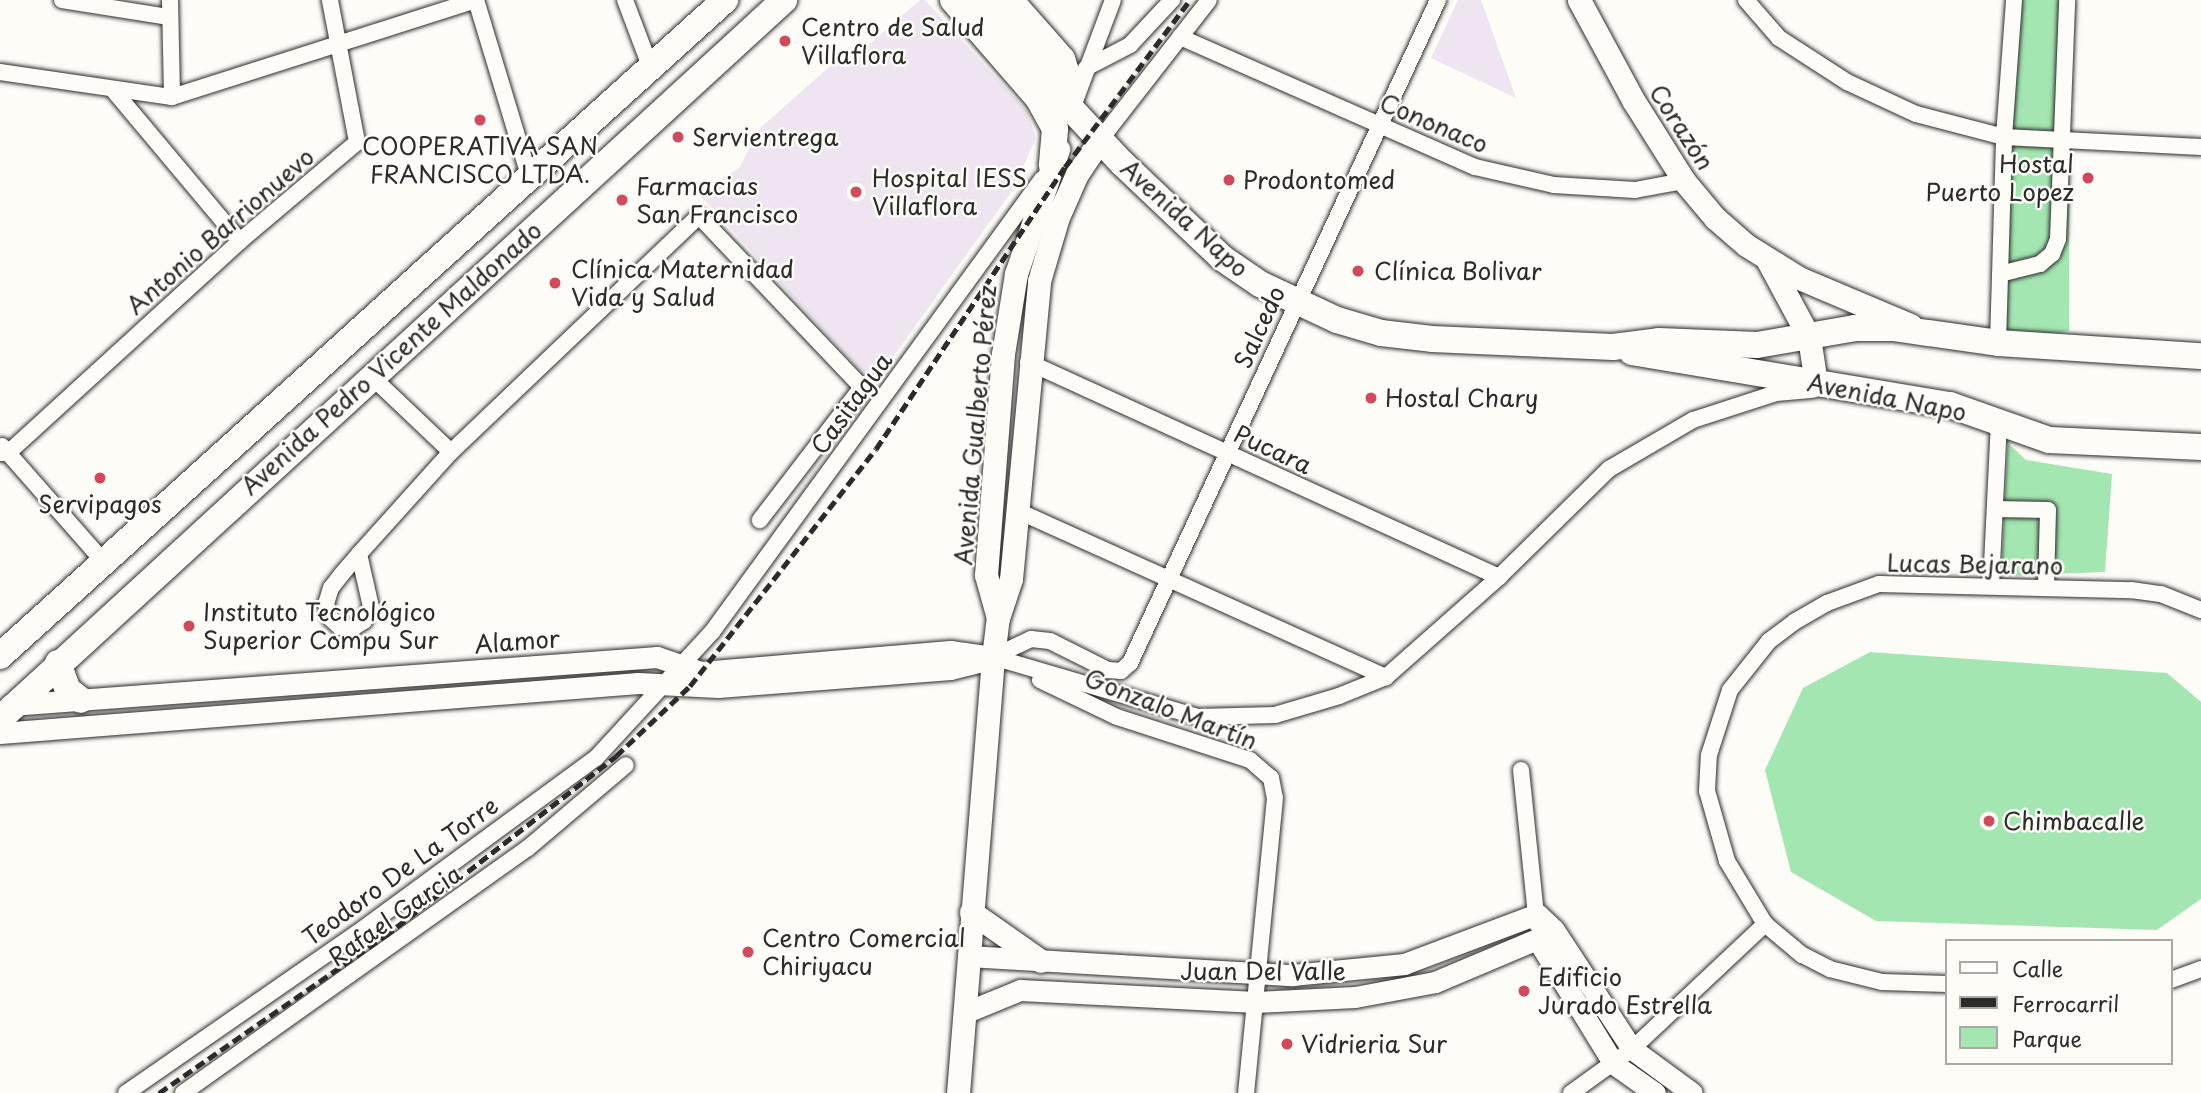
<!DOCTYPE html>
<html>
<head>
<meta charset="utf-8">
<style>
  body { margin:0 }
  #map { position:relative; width:2201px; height:1093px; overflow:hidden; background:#fdfcf7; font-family:"Playpen Sans",sans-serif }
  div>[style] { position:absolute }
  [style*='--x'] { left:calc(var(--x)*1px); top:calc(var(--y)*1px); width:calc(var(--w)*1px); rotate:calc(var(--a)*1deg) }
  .built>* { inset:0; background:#eee5f0 }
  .green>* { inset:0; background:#a3e6b1 }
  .roads { filter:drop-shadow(0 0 2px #2b2b2b) drop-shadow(0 0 2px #2b2b2b) }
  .minor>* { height:16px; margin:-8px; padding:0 8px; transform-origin:8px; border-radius:8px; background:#fdfcf7 }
  .tertiary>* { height:21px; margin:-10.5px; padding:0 10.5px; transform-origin:10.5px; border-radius:10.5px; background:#fdfcf7 }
  .secondary>* { height:23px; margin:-11.5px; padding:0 11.5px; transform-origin:11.5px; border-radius:11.5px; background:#fdfcf7 }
  .primary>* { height:26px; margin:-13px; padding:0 13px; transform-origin:13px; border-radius:13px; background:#fdfcf7 }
  .rail>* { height:5px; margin-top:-2.5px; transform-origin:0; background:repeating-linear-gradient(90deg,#2b2b2b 0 10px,transparent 0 15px) }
  .dots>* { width:19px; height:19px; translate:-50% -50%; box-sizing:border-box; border:4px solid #fdfcf7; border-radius:50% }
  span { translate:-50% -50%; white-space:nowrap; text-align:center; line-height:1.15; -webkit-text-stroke:5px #fdfcf7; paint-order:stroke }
  .poi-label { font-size:24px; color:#2b2b2b }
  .left { translate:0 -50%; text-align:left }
  .right { translate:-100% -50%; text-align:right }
  .street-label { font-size:24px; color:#2b2b2b }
  .legend { position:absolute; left:1945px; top:939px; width:228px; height:126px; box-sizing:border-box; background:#fdfcf7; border:2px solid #a9a8a5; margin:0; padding:9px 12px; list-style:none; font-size:21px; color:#2b2b2b }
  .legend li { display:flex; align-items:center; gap:14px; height:35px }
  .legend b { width:35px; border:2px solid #a9a8a5 }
</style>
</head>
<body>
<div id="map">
  <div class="built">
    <div style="clip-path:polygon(920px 0,925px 0,1027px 111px,1036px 138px,1012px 191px,873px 385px,698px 193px,739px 168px,760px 128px,836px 61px,843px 67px)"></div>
    <div style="clip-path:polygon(1458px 0,1481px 0,1516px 98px,1431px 58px)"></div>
  </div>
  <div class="green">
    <div style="clip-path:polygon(2012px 0,2070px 0,2069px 331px,1998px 343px)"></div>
    <div style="clip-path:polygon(2008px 443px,2026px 460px,2112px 474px,2105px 572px,2001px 576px)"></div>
    <div style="clip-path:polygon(1870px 652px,2167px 673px,2201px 702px,2201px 899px,2157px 930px,1876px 921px,1791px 872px,1765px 770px,1803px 688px)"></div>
  </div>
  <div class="roads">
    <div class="minor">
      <div style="--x:62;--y:0;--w:107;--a:9.1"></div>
      <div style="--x:170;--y:0;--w:97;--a:88.8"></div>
      <div style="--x:476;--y:0;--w:183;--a:73.2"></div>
      <div style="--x:625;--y:0;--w:71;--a:69.3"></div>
      <div style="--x:1746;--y:0;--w:50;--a:49"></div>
      <div style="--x:1779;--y:38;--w:81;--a:32.9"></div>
      <div style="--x:1847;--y:82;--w:76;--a:24.9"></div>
      <div style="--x:1916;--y:114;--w:91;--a:14.6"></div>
      <div style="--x:2004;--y:137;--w:197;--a:2.9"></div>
      <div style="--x:1180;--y:37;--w:322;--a:23.8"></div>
      <div style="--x:1475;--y:167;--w:81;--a:12.8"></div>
      <div style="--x:1554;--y:185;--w:81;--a:3.5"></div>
      <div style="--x:1635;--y:190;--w:50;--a:-10.4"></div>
      <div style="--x:1086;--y:68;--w:50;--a:-27.6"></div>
      <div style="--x:1130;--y:45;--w:62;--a:-47"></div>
      <div style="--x:0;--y:72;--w:174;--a:8.3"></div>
      <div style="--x:172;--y:97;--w:319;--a:-17.7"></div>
      <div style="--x:114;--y:91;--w:196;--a:50"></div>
      <div style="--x:1072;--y:109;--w:116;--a:-69.4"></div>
      <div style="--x:1100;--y:140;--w:177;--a:-52.1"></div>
      <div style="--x:2000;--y:274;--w:41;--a:-14"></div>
      <div style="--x:2040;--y:264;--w:16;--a:-40"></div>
      <div style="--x:2052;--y:254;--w:16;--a:-68"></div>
      <div style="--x:2058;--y:239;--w:239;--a:-87.8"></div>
      <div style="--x:1998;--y:343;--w:206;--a:-88.3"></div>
      <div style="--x:2004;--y:137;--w:137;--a:-85.8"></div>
      <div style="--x:1028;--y:362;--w:518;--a:24.54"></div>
      <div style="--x:371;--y:376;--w:110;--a:43.5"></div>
      <div style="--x:451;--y:452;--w:342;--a:-43.6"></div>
      <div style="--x:699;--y:216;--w:236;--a:46.4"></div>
      <div style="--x:862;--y:387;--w:168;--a:127.5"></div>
      <div style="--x:2;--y:446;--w:152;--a:48.7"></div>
      <div style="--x:0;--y:453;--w:8;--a:0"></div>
      <div style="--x:8;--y:453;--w:314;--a:-42.4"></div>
      <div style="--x:240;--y:241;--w:153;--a:-40.2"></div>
      <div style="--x:357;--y:142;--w:145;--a:-100.8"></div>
      <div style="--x:1995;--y:509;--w:53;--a:1.1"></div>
      <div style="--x:2048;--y:510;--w:77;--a:91.5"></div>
      <div style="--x:1018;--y:511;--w:404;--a:24.3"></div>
      <div style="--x:359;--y:554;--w:54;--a:77.2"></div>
      <div style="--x:371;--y:607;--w:16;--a:117"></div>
      <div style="--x:364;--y:621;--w:13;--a:148"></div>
      <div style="--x:353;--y:628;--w:13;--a:-176"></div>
      <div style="--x:340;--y:627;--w:13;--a:-138"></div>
      <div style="--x:330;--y:618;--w:15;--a:-106"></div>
      <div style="--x:326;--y:604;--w:17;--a:-73"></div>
      <div style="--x:331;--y:588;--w:16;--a:-52"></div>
      <div style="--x:341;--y:575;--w:28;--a:-49"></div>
      <div style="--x:359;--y:554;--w:137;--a:-48"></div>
      <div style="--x:1991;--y:585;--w:163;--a:-87.2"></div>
      <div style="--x:993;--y:657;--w:214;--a:16.3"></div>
      <div style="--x:1198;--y:717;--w:77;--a:-1.5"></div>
      <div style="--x:1275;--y:715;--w:67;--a:-16.5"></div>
      <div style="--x:1339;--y:696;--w:51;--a:-22"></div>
      <div style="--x:1386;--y:677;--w:151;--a:-41.5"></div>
      <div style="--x:1499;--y:577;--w:154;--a:-44.5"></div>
      <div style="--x:1609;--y:469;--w:97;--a:-30.3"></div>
      <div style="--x:1693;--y:420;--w:87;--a:-18"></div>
      <div style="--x:1776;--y:393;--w:37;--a:-5"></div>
      <div style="--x:993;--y:657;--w:42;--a:-25.3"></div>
      <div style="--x:1031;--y:639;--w:19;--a:6"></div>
      <div style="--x:1050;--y:641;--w:65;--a:26.6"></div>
      <div style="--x:1108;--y:670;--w:13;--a:4"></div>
      <div style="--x:1121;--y:671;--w:12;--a:-42"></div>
      <div style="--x:1130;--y:663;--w:731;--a:-65.08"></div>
      <div style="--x:1040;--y:680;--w:85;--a:25.7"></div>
      <div style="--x:1117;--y:717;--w:140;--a:17.9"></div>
      <div style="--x:1250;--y:760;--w:28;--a:41"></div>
      <div style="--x:1271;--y:778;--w:20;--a:79"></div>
      <div style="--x:1275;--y:798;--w:296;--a:95.6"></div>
      <div style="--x:1521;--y:770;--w:155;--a:84.1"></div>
      <div style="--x:2171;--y:980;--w:32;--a:-20"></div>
      <div style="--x:1947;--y:984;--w:65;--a:-178.2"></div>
      <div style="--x:1882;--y:982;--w:54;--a:-166"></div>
      <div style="--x:1830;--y:969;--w:31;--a:-153"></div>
      <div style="--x:1802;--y:955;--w:48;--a:-140"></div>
      <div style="--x:1765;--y:924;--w:74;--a:-121.1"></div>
      <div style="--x:1727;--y:861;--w:73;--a:-105.9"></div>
      <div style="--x:1707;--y:791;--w:36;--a:-87"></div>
      <div style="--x:1709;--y:755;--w:68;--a:-72.1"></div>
      <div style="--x:1730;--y:690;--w:63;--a:-51.5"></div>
      <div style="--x:1769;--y:641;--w:31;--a:-37"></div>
      <div style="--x:1794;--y:622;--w:38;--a:-30"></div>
      <div style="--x:1827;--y:603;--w:55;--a:-20.1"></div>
      <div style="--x:1879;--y:584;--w:252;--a:1.4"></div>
      <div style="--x:2131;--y:590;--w:30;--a:8"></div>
      <div style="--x:2161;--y:594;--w:43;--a:21.8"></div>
      <div style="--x:126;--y:1093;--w:280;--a:-34.7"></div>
      <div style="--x:356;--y:934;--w:298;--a:-36.3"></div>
      <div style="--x:596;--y:758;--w:171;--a:-47.4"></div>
      <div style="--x:712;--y:632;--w:560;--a:-53.93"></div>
      <div style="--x:183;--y:1093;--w:423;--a:-35.4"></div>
      <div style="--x:528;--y:848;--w:128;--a:-40.3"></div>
      <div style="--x:1571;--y:1093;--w:75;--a:-35.8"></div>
      <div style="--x:1632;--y:1049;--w:183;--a:-43.2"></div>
    </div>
    <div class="tertiary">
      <div style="--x:10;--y:705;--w:649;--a:-4.24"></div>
      <div style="--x:657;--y:657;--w:46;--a:18.8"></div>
      <div style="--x:701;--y:672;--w:250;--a:-4.8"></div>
      <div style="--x:950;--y:651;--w:43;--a:7.9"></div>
      <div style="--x:0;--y:733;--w:640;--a:-4.48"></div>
      <div style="--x:638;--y:683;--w:80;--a:2.9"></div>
      <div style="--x:718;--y:687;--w:233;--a:-4.4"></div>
      <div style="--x:950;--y:669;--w:36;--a:-14"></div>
      <div style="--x:968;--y:956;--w:325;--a:3.4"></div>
      <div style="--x:1292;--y:975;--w:113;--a:-5.6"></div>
      <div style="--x:1404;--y:964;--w:142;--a:-20.6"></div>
      <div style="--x:1537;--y:914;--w:23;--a:43"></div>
      <div style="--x:1554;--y:930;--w:142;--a:56.8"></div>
      <div style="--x:1632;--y:1049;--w:74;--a:36.3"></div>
      <div style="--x:964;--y:1013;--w:61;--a:-22.3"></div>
      <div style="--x:1020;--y:990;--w:236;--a:2.9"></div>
      <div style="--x:1256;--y:1002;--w:99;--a:-2.9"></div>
      <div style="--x:1355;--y:997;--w:81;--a:-10.6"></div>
      <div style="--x:1435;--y:982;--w:111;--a:-22.9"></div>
      <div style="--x:1537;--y:939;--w:147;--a:58.4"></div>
      <div style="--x:1614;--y:1064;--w:50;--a:35.3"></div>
    </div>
    <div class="secondary">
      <div style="--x:1579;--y:0;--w:114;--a:61.6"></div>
      <div style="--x:1633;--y:100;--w:96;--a:57.8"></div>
      <div style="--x:1684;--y:181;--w:48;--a:50"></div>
      <div style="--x:1715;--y:218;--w:41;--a:41.1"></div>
      <div style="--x:1746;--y:245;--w:62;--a:31.9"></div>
      <div style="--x:1799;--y:278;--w:121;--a:22.9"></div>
      <div style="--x:1768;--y:261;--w:86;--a:61.7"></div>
      <div style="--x:1809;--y:337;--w:48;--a:81.5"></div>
      <div style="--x:998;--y:618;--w:45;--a:-105.6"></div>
      <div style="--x:986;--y:575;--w:222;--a:-85.6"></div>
      <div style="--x:1003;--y:354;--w:81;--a:-80.8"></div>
      <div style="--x:1016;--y:274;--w:132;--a:-71.4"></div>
      <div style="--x:971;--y:912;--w:85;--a:35"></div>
      <div style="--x:958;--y:1093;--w:437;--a:-85.4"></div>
      <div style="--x:993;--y:657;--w:39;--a:-83"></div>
      <div style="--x:998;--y:618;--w:41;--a:-71.6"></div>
      <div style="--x:1011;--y:579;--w:299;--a:-84.6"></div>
      <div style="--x:1039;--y:281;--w:67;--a:-73.5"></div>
      <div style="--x:1058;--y:217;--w:47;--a:-66.2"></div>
      <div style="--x:1077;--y:174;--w:41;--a:-55.9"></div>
    </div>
    <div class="primary">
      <div style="--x:953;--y:0;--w:130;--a:49.1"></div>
      <div style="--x:1038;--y:98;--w:25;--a:5"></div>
      <div style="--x:983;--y:0;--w:128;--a:51.3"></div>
      <div style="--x:1063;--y:100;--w:86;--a:46.9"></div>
      <div style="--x:1122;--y:163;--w:138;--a:43.5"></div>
      <div style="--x:1222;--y:258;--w:46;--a:34.4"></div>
      <div style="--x:1260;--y:284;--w:85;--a:25.1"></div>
      <div style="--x:1337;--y:320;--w:46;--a:16.5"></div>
      <div style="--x:1381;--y:333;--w:51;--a:6.7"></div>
      <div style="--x:1432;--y:339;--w:181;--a:2.5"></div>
      <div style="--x:1613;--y:347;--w:46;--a:-7.4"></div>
      <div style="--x:1659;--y:341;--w:98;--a:2.3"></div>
      <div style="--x:1757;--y:345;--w:99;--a:-9.8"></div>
      <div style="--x:1855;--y:328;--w:38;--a:0"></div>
      <div style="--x:1893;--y:328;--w:106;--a:8.1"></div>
      <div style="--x:1998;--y:343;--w:203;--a:3.7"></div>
      <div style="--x:1010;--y:0;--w:79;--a:48.6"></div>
      <div style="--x:1062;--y:59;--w:13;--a:72"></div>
      <div style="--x:1066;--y:71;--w:29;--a:96"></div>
      <div style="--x:1038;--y:98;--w:35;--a:61"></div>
      <div style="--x:1055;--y:129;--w:36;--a:95"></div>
      <div style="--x:1632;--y:352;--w:322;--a:9.5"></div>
      <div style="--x:1950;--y:405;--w:105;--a:19.5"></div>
      <div style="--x:2049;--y:440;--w:152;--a:2.6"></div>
      <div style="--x:0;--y:656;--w:978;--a:-42.14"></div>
      <div style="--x:58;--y:663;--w:29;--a:70"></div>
      <div style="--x:68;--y:690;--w:16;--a:38"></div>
      <div style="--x:0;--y:719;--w:1064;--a:-42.52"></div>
    </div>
  </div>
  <div class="rail">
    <div style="--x:159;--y:1093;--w:275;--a:-34.8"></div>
    <div style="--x:385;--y:936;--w:293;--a:-37.9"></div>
    <div style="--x:616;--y:756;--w:102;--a:-43.4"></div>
    <div style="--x:690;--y:686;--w:301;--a:-51.9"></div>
    <div style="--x:876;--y:449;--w:339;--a:-56.2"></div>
    <div style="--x:1065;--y:167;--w:209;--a:-53.2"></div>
  </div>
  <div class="dots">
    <div style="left:785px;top:41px;background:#d1495b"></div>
    <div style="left:480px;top:120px;background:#d1495b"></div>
    <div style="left:678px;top:137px;background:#d1495b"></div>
    <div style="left:2088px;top:178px;background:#d1495b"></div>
    <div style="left:1229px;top:180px;background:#d1495b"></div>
    <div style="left:856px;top:192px;background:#d1495b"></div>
    <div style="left:622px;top:200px;background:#d1495b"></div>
    <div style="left:1358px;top:271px;background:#d1495b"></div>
    <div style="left:555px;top:283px;background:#d1495b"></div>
    <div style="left:1371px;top:398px;background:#d1495b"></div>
    <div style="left:100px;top:478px;background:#d1495b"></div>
    <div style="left:189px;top:626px;background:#d1495b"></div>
    <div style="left:1989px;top:821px;background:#d1495b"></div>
    <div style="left:748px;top:952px;background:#d1495b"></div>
    <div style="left:1524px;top:991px;background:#d1495b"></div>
    <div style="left:1287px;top:1044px;background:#d1495b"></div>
  </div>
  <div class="poi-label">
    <span class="left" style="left:801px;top:41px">Centro de Salud<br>Villaflora</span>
    <span class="left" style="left:692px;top:137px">Servientrega</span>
    <span style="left:480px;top:160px">COOPERATIVA SAN<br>FRANCISCO LTDA.</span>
    <span class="right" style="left:2074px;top:178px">Hostal<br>Puerto Lopez</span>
    <span class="left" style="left:872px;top:192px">Hospital IESS<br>Villaflora</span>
    <span class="left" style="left:1243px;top:180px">Prodontomed</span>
    <span class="left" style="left:636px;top:200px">Farmacias<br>San Francisco</span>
    <span class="left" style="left:571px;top:283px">Clínica Maternidad<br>Vida y Salud</span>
    <span class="left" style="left:1374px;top:271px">Clínica Bolivar</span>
    <span class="left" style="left:1385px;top:398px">Hostal Chary</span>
    <span style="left:100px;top:504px">Servipagos</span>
    <span class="left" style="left:203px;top:626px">Instituto Tecnológico<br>Superior Compu Sur</span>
    <span class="left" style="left:2003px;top:821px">Chimbacalle</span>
    <span class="left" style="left:762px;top:952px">Centro Comercial<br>Chiriyacu</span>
    <span class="left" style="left:1538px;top:991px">Edificio<br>Jurado Estrella</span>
    <span class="left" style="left:1301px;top:1044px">Vidrieria Sur</span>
  </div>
  <div class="street-label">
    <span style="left:1434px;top:123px;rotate:23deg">Cononaco</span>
    <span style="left:1682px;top:127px;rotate:57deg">Corazón</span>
    <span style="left:1185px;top:218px;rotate:42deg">Avenida Napo</span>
    <span style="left:220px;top:231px;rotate:-41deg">Antonio Barrionuevo</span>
    <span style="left:1259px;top:327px;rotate:-65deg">Salcedo</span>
    <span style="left:391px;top:358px;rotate:-42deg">Avenida Pedro Vicente Maldonado</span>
    <span style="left:1887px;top:397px;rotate:11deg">Avenida Napo</span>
    <span style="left:851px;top:403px;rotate:-54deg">Casitagua</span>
    <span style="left:975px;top:425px;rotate:-85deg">Avenida Gualberto Pérez</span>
    <span style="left:1273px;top:449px;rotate:25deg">Pucara</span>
    <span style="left:1975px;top:564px;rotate:1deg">Lucas Bejarano</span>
    <span style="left:517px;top:641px;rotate:-4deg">Alamor</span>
    <span style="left:1171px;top:709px;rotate:21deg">Gonzalo Martín</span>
    <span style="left:400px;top:871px;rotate:-36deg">Teodoro De La Torre</span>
    <span style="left:395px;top:915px;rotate:-35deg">Rafael Garcia</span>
    <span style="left:1263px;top:971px">Juan Del Valle</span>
  </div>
  <ul class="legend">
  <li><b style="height:9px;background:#fdfcf7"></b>Calle</li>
  <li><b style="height:9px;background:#2b2b2b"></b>Ferrocarril</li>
  <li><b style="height:19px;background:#a3e6b1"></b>Parque</li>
  </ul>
</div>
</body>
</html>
